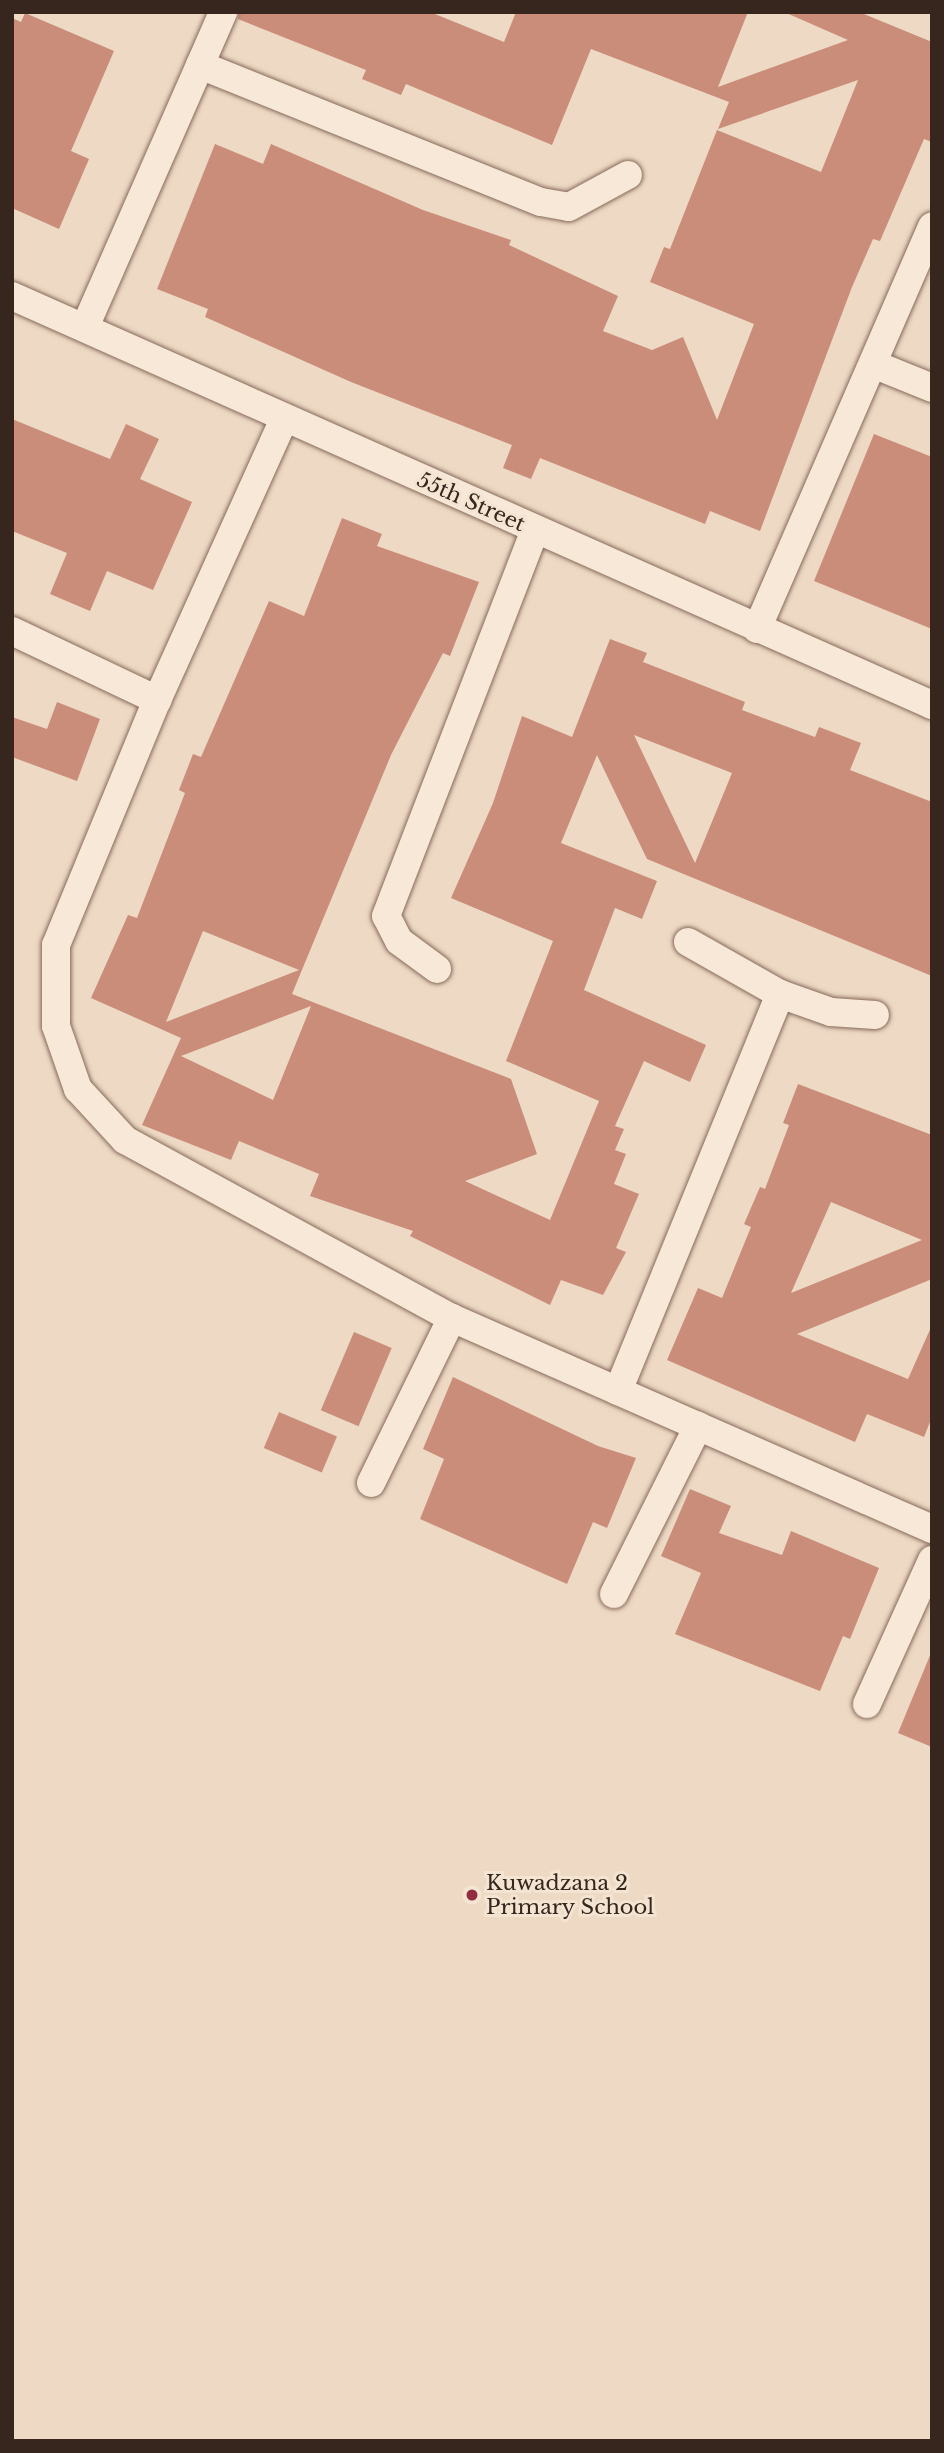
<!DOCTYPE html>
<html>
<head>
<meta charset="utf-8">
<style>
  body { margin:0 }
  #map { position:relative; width:944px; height:2453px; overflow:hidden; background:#edd9c4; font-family:"Libre Baskerville",serif }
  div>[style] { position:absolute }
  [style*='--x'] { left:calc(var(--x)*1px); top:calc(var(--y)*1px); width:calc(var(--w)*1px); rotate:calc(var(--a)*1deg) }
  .building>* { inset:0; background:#ca8d7a; transform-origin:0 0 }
  .roads { filter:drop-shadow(0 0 2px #876a5b) drop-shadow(0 0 2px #876a5b) }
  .street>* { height:28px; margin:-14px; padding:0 14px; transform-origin:14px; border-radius:14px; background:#f8e8d7 }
  .dots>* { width:19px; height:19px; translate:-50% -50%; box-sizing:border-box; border:4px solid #f4e5d3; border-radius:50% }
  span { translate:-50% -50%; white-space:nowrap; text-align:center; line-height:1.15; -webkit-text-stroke:6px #f4e5d3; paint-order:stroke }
  .street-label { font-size:21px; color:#37261e }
  .poi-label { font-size:21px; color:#37261e }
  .left { translate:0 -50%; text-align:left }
  .frame { position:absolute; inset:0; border:14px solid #37261e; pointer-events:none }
</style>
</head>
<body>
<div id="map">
  <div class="building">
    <div style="clip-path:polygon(239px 12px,430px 12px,504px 42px,516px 12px,748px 12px,718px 87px,848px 40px,784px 12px,859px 12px,932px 42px,932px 142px,924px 139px,880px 241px,873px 239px,852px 287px,760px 531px,710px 511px,705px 524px,540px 458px,531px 479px,503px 468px,512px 445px,351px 382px,205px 317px,208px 309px,157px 289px,215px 144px,263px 164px,271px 144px,423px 210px,511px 240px,509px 245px,618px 296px,603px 331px,652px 350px,683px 337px,717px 420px,754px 324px,650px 282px,664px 247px,670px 249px,717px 130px,821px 172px,858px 80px,718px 129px,729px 102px,591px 49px,552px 145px,406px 84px,401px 95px,362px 79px,366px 70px,238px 19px)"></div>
    <div style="clip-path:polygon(25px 13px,114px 51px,71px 151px,89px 159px,59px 229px,12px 208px,12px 18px,21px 22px)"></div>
    <div style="clip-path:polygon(12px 419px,110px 459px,126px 424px,159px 439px,140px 479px,192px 502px,153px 590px,107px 571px,90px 611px,50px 594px,67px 553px,12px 531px)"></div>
    <div style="clip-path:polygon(874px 434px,932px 457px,932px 629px,814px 581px)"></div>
    <div style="clip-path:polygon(evenodd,342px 518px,382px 534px,377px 546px,479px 582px,450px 656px,443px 653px,391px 755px,292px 994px,511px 1079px,537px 1154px,465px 1181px,550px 1220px,599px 1101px,506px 1061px,553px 941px,451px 898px,493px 803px,522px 716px,572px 737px,610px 639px,647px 653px,643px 662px,745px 702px,742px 710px,815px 737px,819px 727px,861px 743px,850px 770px,932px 802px,932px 976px,647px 859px,597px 755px,561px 843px,657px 881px,642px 919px,615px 908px,584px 990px,706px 1045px,690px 1082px,644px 1061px,615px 1126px,624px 1129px,615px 1150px,626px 1154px,614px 1184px,639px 1194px,616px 1248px,626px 1252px,603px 1295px,561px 1280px,550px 1305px,410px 1236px,413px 1231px,310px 1196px,319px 1174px,239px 1141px,231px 1160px,142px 1125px,181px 1038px,91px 998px,128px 915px,137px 918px,185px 793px,179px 790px,193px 754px,201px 757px,269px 601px,304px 616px,342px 518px,634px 735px,732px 773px,695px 863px,634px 735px,342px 518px,203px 931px,299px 970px,166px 1022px,203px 931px,342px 518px,311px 1006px,273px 1100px,181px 1056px,311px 1006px)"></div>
    <div style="clip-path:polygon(57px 702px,100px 719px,77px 781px,12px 757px,12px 717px,47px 729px)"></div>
    <div style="clip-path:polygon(evenodd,798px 1084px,932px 1135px,932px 1279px,797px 1334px,908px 1379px,932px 1325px,932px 1417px,924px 1437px,867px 1414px,855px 1442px,667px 1360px,698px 1288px,722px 1298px,751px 1227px,744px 1224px,760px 1187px,765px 1189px,789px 1125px,783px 1123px,798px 1084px,831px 1202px,922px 1240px,791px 1293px,831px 1202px)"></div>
    <div style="left:354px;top:1332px;width:41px;height:85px;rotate:23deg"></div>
    <div style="clip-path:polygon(453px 1377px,598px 1446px,636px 1458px,607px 1528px,593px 1522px,567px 1584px,420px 1519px,444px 1459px,423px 1449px)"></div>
    <div style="left:279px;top:1412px;width:63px;height:39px;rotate:23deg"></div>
    <div style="clip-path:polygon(690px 1489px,731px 1506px,719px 1533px,782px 1555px,791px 1531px,879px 1568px,850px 1639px,843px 1636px,820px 1691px,675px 1634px,701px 1573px,661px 1556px)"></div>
    <div style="clip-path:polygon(931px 1653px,932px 1654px,932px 1747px,898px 1733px)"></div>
  </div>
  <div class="roads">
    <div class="street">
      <div style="--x:200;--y:65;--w:367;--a:21.9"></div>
      <div style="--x:541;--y:202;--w:28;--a:10"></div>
      <div style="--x:569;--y:207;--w:67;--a:-28.5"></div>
      <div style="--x:12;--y:296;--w:1007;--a:23.97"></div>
      <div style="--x:85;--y:327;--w:344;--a:-66.3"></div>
      <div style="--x:873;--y:364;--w:64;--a:22.1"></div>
      <div style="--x:284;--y:419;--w:308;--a:114.3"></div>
      <div style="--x:157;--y:700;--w:265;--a:112.4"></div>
      <div style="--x:56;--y:945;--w:81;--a:90"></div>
      <div style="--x:56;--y:1026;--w:67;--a:70.8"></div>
      <div style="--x:78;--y:1089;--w:69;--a:47.3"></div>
      <div style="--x:125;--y:1140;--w:372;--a:28.6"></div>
      <div style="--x:452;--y:1318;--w:524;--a:23.73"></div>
      <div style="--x:757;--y:629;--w:439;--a:-66.5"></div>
      <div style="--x:12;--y:631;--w:161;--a:25.4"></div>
      <div style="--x:688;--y:942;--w:106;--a:29.5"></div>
      <div style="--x:780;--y:994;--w:54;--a:19.4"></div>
      <div style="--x:831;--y:1012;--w:44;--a:3.9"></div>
      <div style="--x:437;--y:969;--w:47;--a:-143.6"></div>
      <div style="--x:399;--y:941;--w:28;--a:-117"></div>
      <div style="--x:386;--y:916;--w:414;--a:-68.9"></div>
      <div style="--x:618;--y:1391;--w:429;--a:-67.8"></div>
      <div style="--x:371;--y:1483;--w:184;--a:-63.9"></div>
      <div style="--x:614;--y:1594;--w:188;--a:-63.4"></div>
      <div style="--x:867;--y:1704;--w:158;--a:-65.7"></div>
    </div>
  </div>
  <div class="dots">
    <div style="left:472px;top:1895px;background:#942c40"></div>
  </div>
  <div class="street-label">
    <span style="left:471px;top:502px;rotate:24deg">55th Street</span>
  </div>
  <div class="poi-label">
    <span class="left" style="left:486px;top:1895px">Kuwadzana 2<br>Primary School</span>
  </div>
  <div class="frame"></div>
</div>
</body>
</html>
